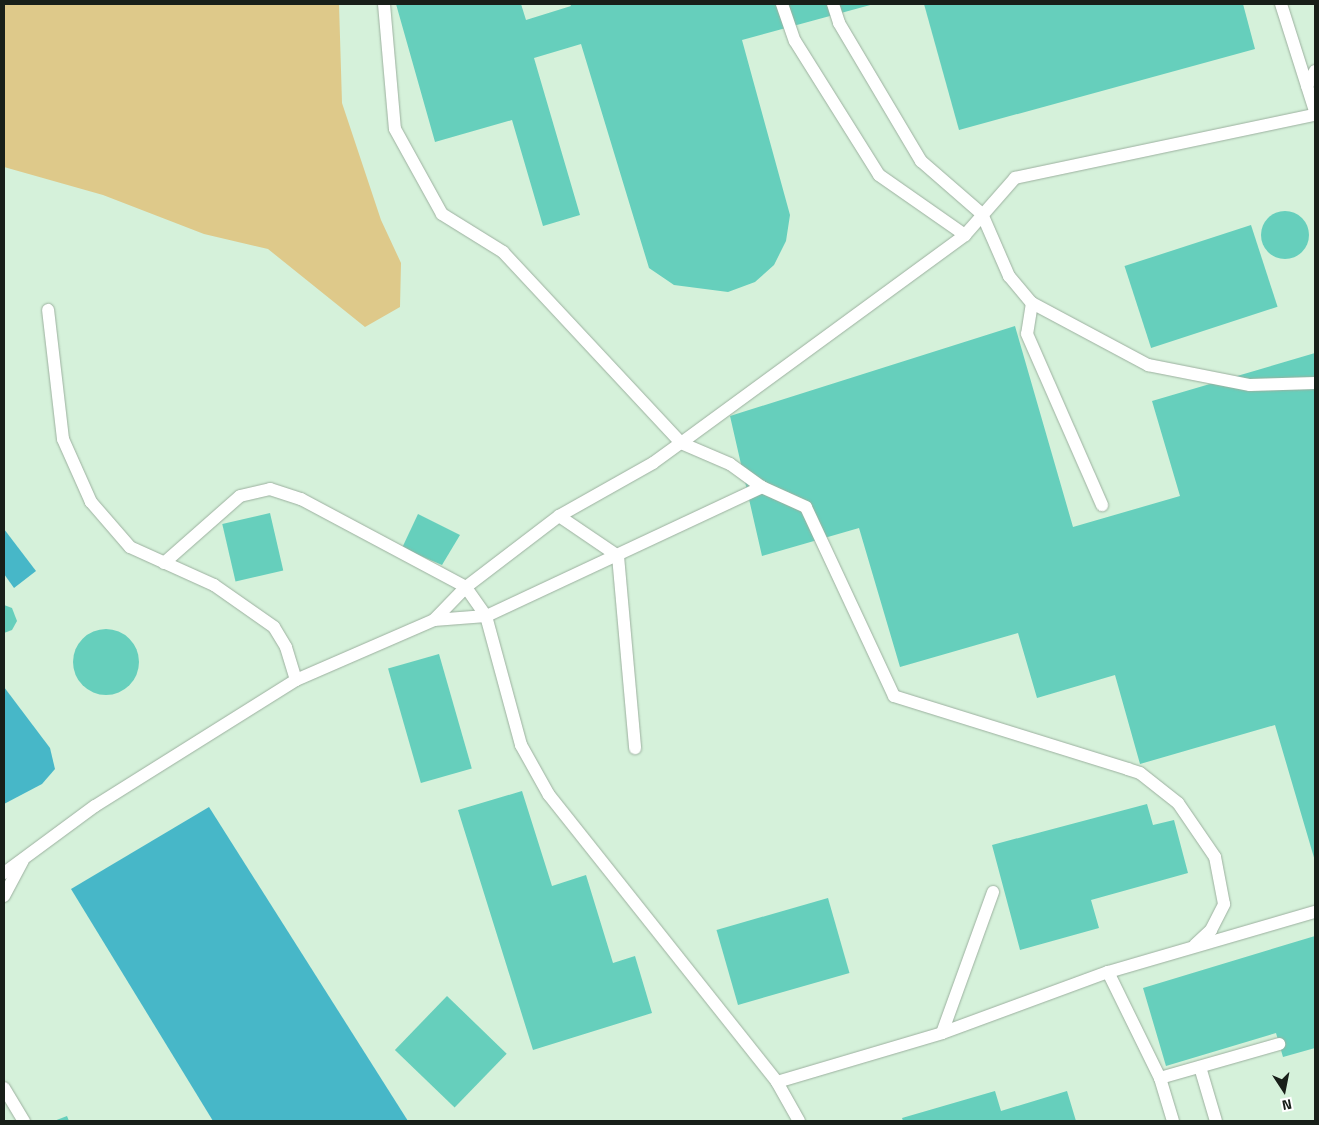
<!DOCTYPE html>
<html>
<head>
<meta charset="utf-8">
<style>
  body { margin:0 }
  #map { position:relative; width:1319px; height:1125px; overflow:hidden; background:#e6fcea; font-family:"Titillium Web",sans-serif }
  div>[style] { position:absolute }
  [style*='--x'] { left:calc(var(--x)*1px); top:calc(var(--y)*1px); width:calc(var(--w)*1px); rotate:calc(var(--a)*1deg) }
  .built>* { inset:0; background:#d5f1da; transform-origin:0 0 }
  .green>* { inset:0; background:#dec98a }
  .water>* { inset:0; background:#47b7c8 }
  .building>* { inset:0; background:#66cfbc; transform-origin:0 0 }
  .round { border-radius:50% }
  .roads { filter:drop-shadow(0 0 1px #9cb09f) drop-shadow(0 0 1px #9cb09f) }
  .lane>* { height:12px; margin:-6px; padding:0 6px; transform-origin:6px; border-radius:6px; background:#fff }
  span { translate:-50% -50%; white-space:nowrap; text-align:center; line-height:1.15; -webkit-text-stroke:4px #fff; paint-order:stroke }
  .frame { position:absolute; inset:0; border:5px solid #181f19; pointer-events:none }
  .north { position:absolute; left:1259px; top:1065px; width:50px; height:50px; -webkit-text-stroke:4px #fff; paint-order:stroke; rotate:169deg; font-size:14px; font-weight:700; line-height:20px; text-align:center; color:#181f19 }
  .north::after { content:''; display:block; margin:auto; width:18px; height:22px; background:#181f19; clip-path:polygon(50% 0,100% 100%,50% 72%,0 100%) }
</style>
</head>
<body>
<div id="map">
  <div class="built">
    <div style="left:4px;top:4px;width:1311px;height:1117px"></div>
  </div>
  <div class="green">
    <div style="clip-path:polygon(4px 4px,339px 4px,342px 103px,381px 220px,401px 263px,400px 307px,365px 327px,268px 249px,204px 234px,103px 195px,4px 167px)"></div>
  </div>
  <div class="water">
    <div style="clip-path:polygon(4px 529px,36px 571px,14px 588px,4px 574px)"></div>
    <div style="clip-path:polygon(4px 687px,50px 748px,55px 769px,42px 784px,4px 804px)"></div>
    <div style="clip-path:polygon(209px 807px,408px 1121px,213px 1121px,71px 889px)"></div>
  </div>
  <div class="building">
    <div style="clip-path:polygon(396px 4px,521px 4px,526px 20px,571px 6px,570px 4px,874px 4px,742px 40px,790px 215px,786px 241px,774px 265px,755px 282px,728px 292px,674px 285px,649px 268px,581px 44px,534px 58px,580px 215px,543px 226px,512px 120px,435px 142px)"></div>
    <div style="clip-path:polygon(924px 4px,1243px 4px,1255px 49px,959px 130px)"></div>
    <div class="round" style="left:1261px;top:211px;width:48px;height:48px"></div>
    <div style="left:1251px;top:225px;width:86px;height:133px;rotate:72deg"></div>
    <div style="clip-path:polygon(1015px 326px,1073px 527px,1180px 496px,1152px 401px,1315px 353px,1315px 861px,1275px 725px,1140px 764px,1115px 675px,1037px 698px,1018px 633px,900px 667px,859px 528px,762px 556px,730px 416px)"></div>
    <div style="left:270px;top:513px;width:59px;height:49px;rotate:77deg"></div>
    <div style="clip-path:polygon(418px 514px,460px 535px,442px 565px,402px 548px)"></div>
    <div style="clip-path:polygon(4px 605px,12px 608px,17px 621px,12px 630px,4px 633px)"></div>
    <div class="round" style="left:73px;top:629px;width:66px;height:66px"></div>
    <div style="left:439px;top:654px;width:119px;height:53px;rotate:74deg"></div>
    <div style="clip-path:polygon(522px 791px,552px 886px,586px 875px,613px 963px,635px 956px,652px 1013px,533px 1050px,458px 810px)"></div>
    <div style="clip-path:polygon(1147px 804px,1153px 825px,1174px 820px,1188px 873px,1091px 900px,1099px 928px,1020px 950px,992px 845px)"></div>
    <div style="left:828px;top:898px;width:78px;height:116px;rotate:74deg"></div>
    <div style="clip-path:polygon(1315px 936px,1315px 1048px,1283px 1057px,1276px 1033px,1166px 1066px,1143px 988px)"></div>
    <div style="left:447px;top:996px;width:83px;height:75px;rotate:44deg"></div>
    <div style="clip-path:polygon(995px 1091px,1001px 1111px,1067px 1091px,1076px 1121px,903px 1121px,902px 1118px)"></div>
    <div style="clip-path:polygon(67px 1116px,69px 1121px,54px 1121px)"></div>
  </div>
  <div class="roads">
    <div class="lane">
      <div style="--x:384;--y:4;--w:125;--a:85"></div>
      <div style="--x:395;--y:129;--w:97;--a:61.1"></div>
      <div style="--x:442;--y:214;--w:72;--a:31.9"></div>
      <div style="--x:503;--y:252;--w:261;--a:47"></div>
      <div style="--x:681;--y:443;--w:352;--a:-36.2"></div>
      <div style="--x:965;--y:235;--w:76;--a:-48.7"></div>
      <div style="--x:1015;--y:178;--w:307;--a:-11.9"></div>
      <div style="--x:782;--y:4;--w:39;--a:71"></div>
      <div style="--x:795;--y:41;--w:158;--a:57.9"></div>
      <div style="--x:879;--y:175;--w:105;--a:34.9"></div>
      <div style="--x:833;--y:4;--w:20;--a:72"></div>
      <div style="--x:839;--y:23;--w:161;--a:59.3"></div>
      <div style="--x:921;--y:161;--w:81;--a:41"></div>
      <div style="--x:982;--y:214;--w:68;--a:66.5"></div>
      <div style="--x:1009;--y:276;--w:35;--a:50"></div>
      <div style="--x:1032;--y:303;--w:132;--a:28.1"></div>
      <div style="--x:1148;--y:365;--w:104;--a:11.1"></div>
      <div style="--x:1250;--y:385;--w:65;--a:-1.8"></div>
      <div style="--x:1281;--y:4;--w:112;--a:72.4"></div>
      <div style="--x:1307;--y:86;--w:17;--a:-62"></div>
      <div style="--x:1032;--y:303;--w:31;--a:99"></div>
      <div style="--x:1027;--y:334;--w:187;--a:66.3"></div>
      <div style="--x:559;--y:516;--w:71;--a:34.1"></div>
      <div style="--x:618;--y:556;--w:193;--a:84.9"></div>
      <div style="--x:164;--y:563;--w:101;--a:-41.4"></div>
      <div style="--x:240;--y:496;--w:31;--a:-13"></div>
      <div style="--x:270;--y:489;--w:33;--a:18"></div>
      <div style="--x:301;--y:499;--w:187;--a:28.1"></div>
      <div style="--x:466;--y:587;--w:117;--a:-37.4"></div>
      <div style="--x:559;--y:516;--w:108;--a:-29.4"></div>
      <div style="--x:653;--y:463;--w:34;--a:-36"></div>
      <div style="--x:681;--y:443;--w:53;--a:23.2"></div>
      <div style="--x:730;--y:464;--w:39;--a:36"></div>
      <div style="--x:296;--y:680;--w:150;--a:-23.5"></div>
      <div style="--x:434;--y:620;--w:52;--a:-4.4"></div>
      <div style="--x:486;--y:616;--w:35;--a:-125"></div>
      <div style="--x:466;--y:587;--w:46;--a:134.1"></div>
      <div style="--x:4;--y:873;--w:113;--a:-36.4"></div>
      <div style="--x:95;--y:806;--w:237;--a:-32.1"></div>
      <div style="--x:296;--y:680;--w:34;--a:-107"></div>
      <div style="--x:286;--y:647;--w:23;--a:-121"></div>
      <div style="--x:274;--y:627;--w:73;--a:-145"></div>
      <div style="--x:214;--y:585;--w:92;--a:-155.7"></div>
      <div style="--x:130;--y:547;--w:60;--a:-130.9"></div>
      <div style="--x:91;--y:502;--w:69;--a:-114"></div>
      <div style="--x:63;--y:439;--w:130;--a:-96.6"></div>
      <div style="--x:4;--y:896;--w:40;--a:-62"></div>
      <div style="--x:1195;--y:945;--w:22;--a:-43"></div>
      <div style="--x:1211;--y:930;--w:29;--a:-63"></div>
      <div style="--x:1224;--y:904;--w:48;--a:-100.8"></div>
      <div style="--x:1215;--y:857;--w:65;--a:-124.4"></div>
      <div style="--x:1178;--y:803;--w:48;--a:-141.7"></div>
      <div style="--x:1140;--y:773;--w:13;--a:-162"></div>
      <div style="--x:1128;--y:769;--w:245;--a:-162.7"></div>
      <div style="--x:894;--y:696;--w:208;--a:-115"></div>
      <div style="--x:806;--y:507;--w:48;--a:-155.6"></div>
      <div style="--x:762;--y:487;--w:305;--a:154.9"></div>
      <div style="--x:486;--y:616;--w:134;--a:74.8"></div>
      <div style="--x:521;--y:745;--w:57;--a:60.8"></div>
      <div style="--x:549;--y:795;--w:367;--a:51.5"></div>
      <div style="--x:777;--y:1082;--w:172;--a:-16.5"></div>
      <div style="--x:942;--y:1033;--w:177;--a:-20.2"></div>
      <div style="--x:1108;--y:972;--w:216;--a:-16.2"></div>
      <div style="--x:1108;--y:972;--w:118;--a:63.9"></div>
      <div style="--x:1160;--y:1078;--w:124;--a:-15.9"></div>
      <div style="--x:942;--y:1033;--w:150;--a:-70.1"></div>
      <div style="--x:1200;--y:1067;--w:56;--a:73.5"></div>
      <div style="--x:1160;--y:1078;--w:45;--a:73.2"></div>
      <div style="--x:777;--y:1082;--w:45;--a:60.6"></div>
      <div style="--x:4;--y:1088;--w:39;--a:59"></div>
    </div>
  </div>
  <div class="frame"></div>
  <div class="north">N</div>
</div>
</body>
</html>
